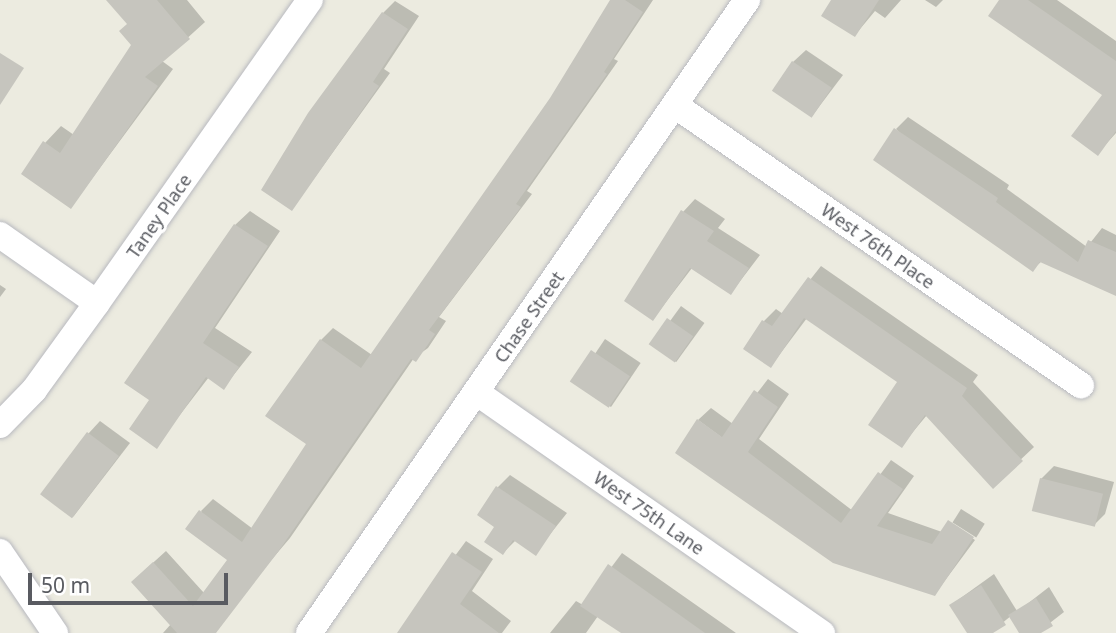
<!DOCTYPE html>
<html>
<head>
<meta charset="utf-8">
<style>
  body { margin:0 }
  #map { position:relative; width:1116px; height:633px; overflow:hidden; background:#ecebe0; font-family:"Noto Sans",sans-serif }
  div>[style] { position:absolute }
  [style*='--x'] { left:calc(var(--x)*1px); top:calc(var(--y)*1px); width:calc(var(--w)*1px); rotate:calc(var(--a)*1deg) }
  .shadow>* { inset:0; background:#0003; transform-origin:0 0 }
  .building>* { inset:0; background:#c6c5be; transform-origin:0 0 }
  .roads { filter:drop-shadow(0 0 2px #b8b9bf) drop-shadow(0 0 2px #b8b9bf) }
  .minor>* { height:26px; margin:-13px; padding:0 13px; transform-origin:13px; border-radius:13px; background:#fff }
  span { translate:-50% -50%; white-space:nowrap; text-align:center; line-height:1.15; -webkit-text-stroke:6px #fff; paint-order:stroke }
  .street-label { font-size:18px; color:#595b61 }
  .scale { position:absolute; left:28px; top:573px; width:200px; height:32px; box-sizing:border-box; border:4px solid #595b61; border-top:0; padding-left:9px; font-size:21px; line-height:24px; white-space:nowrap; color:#595b61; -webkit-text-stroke:5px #fff; paint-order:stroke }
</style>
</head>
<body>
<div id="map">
  <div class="shadow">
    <div style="clip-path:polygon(111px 0,187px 0,205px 22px,162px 61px,173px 69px,71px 207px,45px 143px,61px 126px,74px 135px,133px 45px,129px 24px)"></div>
    <div style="clip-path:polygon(612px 0,653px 0,614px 59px,618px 61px,527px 191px,532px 194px,439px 317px,446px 321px,428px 348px,414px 358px,290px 538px,209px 633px,163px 633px,171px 624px,145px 570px,166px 551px,204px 593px,230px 560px,201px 511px,213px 499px,253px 529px,309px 444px,321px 340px,333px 328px,372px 355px,551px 99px)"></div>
    <div style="clip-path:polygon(835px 0,901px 0,885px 18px,875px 11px,855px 35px)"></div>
    <div style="clip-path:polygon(925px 0,943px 0,936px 7px)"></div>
    <div style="clip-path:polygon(1001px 0,1057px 0,1116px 41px,1116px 133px,1097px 154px,1104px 94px)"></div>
    <div style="clip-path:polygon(395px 1px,419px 16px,384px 69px,390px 73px,292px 209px,383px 13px)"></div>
    <div style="clip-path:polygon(806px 50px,843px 75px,812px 116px,793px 62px)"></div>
    <div style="clip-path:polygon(908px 117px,1009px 185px,1007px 189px,1087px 247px,1102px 228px,1116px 235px,1116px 295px,1042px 261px,1032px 270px,896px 129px)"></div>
    <div style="clip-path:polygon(695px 199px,725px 219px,718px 228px,760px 255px,731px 293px,692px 268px,653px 319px,683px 212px)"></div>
    <div style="clip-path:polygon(250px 211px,280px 231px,215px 328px,252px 352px,224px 387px,209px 377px,156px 446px,151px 399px,235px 225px)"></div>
    <div style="clip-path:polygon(821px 266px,978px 375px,973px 382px,1034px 447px,993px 486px,927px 415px,902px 445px,900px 381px,807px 318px,771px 366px,764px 321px,776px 309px,783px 314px)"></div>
    <div style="clip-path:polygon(0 285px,6px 289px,0 297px)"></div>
    <div style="left:681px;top:306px;width:29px;height:48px;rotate:36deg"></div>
    <div style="left:605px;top:339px;width:43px;height:53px;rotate:34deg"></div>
    <div style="clip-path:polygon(768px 379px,789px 394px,759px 439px,853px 511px,891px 460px,914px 476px,888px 513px,942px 532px,949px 523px,975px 540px,935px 594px,698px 420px,711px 408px,733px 424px)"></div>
    <div style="clip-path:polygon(100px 421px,130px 443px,73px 517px,88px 434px)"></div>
    <div style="clip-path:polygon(1054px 466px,1114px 482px,1105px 514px,1093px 526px,1041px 479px)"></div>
    <div style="clip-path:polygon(510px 475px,567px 513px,535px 553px,516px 540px,503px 553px,496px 527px,498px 487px)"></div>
    <div style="left:961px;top:509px;width:28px;height:16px;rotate:32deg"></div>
    <div style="clip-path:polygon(466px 541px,493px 559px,472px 591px,511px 621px,502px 633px,398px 633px)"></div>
    <div style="clip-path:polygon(622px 553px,736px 633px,624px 633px,598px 616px,586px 633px,550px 633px,576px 601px,583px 605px)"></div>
    <div style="clip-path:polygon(994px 574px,1017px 611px,990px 633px,969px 633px,951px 605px)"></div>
    <div style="clip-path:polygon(1049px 587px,1064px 612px,1037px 633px,1022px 633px,1022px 608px)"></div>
  </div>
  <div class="building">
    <div style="clip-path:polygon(106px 0,157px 0,190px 39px,145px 77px,158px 86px,71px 209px,21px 174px,43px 141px,60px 153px,131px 45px,119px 31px,127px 24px)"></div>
    <div style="clip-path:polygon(610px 0,625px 0,643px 12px,604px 72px,607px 74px,516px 204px,521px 207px,429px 330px,435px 334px,416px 362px,411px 359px,278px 552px,216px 633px,177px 633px,131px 582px,153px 562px,193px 606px,227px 560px,185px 529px,199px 510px,242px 542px,306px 444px,265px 416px,320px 339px,361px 368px,550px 98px)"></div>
    <div style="clip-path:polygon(831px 0,879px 0,855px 37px,821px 16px)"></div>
    <div style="clip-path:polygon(999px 0,1028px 0,1116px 61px,1116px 131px,1098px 156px,1071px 136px,1102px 95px,988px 16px)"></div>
    <div style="clip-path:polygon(382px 12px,408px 29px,373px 82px,379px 86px,292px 211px,261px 190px,308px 113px)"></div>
    <div style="clip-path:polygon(0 53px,24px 68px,0 105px)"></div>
    <div style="left:792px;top:61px;width:48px;height:36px;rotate:34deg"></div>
    <div style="clip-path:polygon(894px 128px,998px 198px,996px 202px,1078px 262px,1088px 240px,1116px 252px,1116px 296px,1040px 262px,1033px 272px,873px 160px)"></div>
    <div style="clip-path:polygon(681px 210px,714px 231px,707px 241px,749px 268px,731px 295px,690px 268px,653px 321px,624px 301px)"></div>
    <div style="clip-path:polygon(234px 224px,268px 246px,203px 343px,239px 367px,224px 390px,206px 377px,157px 449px,129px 429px,149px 400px,124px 383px)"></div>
    <div style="clip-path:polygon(808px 277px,967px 388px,962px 396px,1023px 461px,993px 489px,925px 415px,902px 448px,868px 425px,897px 382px,804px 318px,771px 368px,743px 349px,762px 320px,772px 326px)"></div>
    <div style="left:667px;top:318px;width:32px;height:32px;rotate:35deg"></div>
    <div style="left:591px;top:350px;width:47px;height:38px;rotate:34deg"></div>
    <div style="clip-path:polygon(754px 390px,778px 407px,748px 452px,841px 523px,878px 472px,903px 489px,877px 526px,932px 544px,948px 520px,974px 537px,935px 596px,833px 563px,675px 453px,697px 419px,722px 437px)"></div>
    <div style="left:87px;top:432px;width:40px;height:78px;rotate:37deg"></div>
    <div style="left:1040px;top:478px;width:65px;height:34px;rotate:14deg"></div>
    <div style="clip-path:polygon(496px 486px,556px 526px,536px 556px,513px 540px,503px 555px,484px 542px,494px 527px,477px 515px)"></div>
    <div style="clip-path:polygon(452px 552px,482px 572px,460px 604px,499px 633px,397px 633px)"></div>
    <div style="clip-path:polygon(608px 564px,639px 586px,705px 633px,621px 633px,580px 606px)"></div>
    <div style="clip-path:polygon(981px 585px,1006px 625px,993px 633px,967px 633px,949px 605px)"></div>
    <div style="clip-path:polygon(1036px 598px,1053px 626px,1041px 633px,1019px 633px,1008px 615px)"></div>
  </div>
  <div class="roads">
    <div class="minor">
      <div style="--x:676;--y:106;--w:492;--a:34.6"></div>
      <div style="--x:0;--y:235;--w:118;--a:35"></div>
      <div style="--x:476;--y:392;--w:422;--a:34.9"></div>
      <div style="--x:0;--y:425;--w:49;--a:-45.8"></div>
      <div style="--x:34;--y:390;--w:107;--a:-54.1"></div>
      <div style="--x:97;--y:303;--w:370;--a:-54.9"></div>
      <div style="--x:0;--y:552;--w:98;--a:55.8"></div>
      <div style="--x:309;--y:633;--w:770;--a:-55.32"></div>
    </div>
  </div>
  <div class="street-label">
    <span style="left:159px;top:216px;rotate:-55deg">Taney Place</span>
    <span style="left:878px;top:246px;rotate:35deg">West 76th Place</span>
    <span style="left:529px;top:317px;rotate:-55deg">Chase Street</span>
    <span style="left:649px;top:513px;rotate:35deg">West 75th Lane</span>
  </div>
  <div class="scale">50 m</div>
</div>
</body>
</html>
